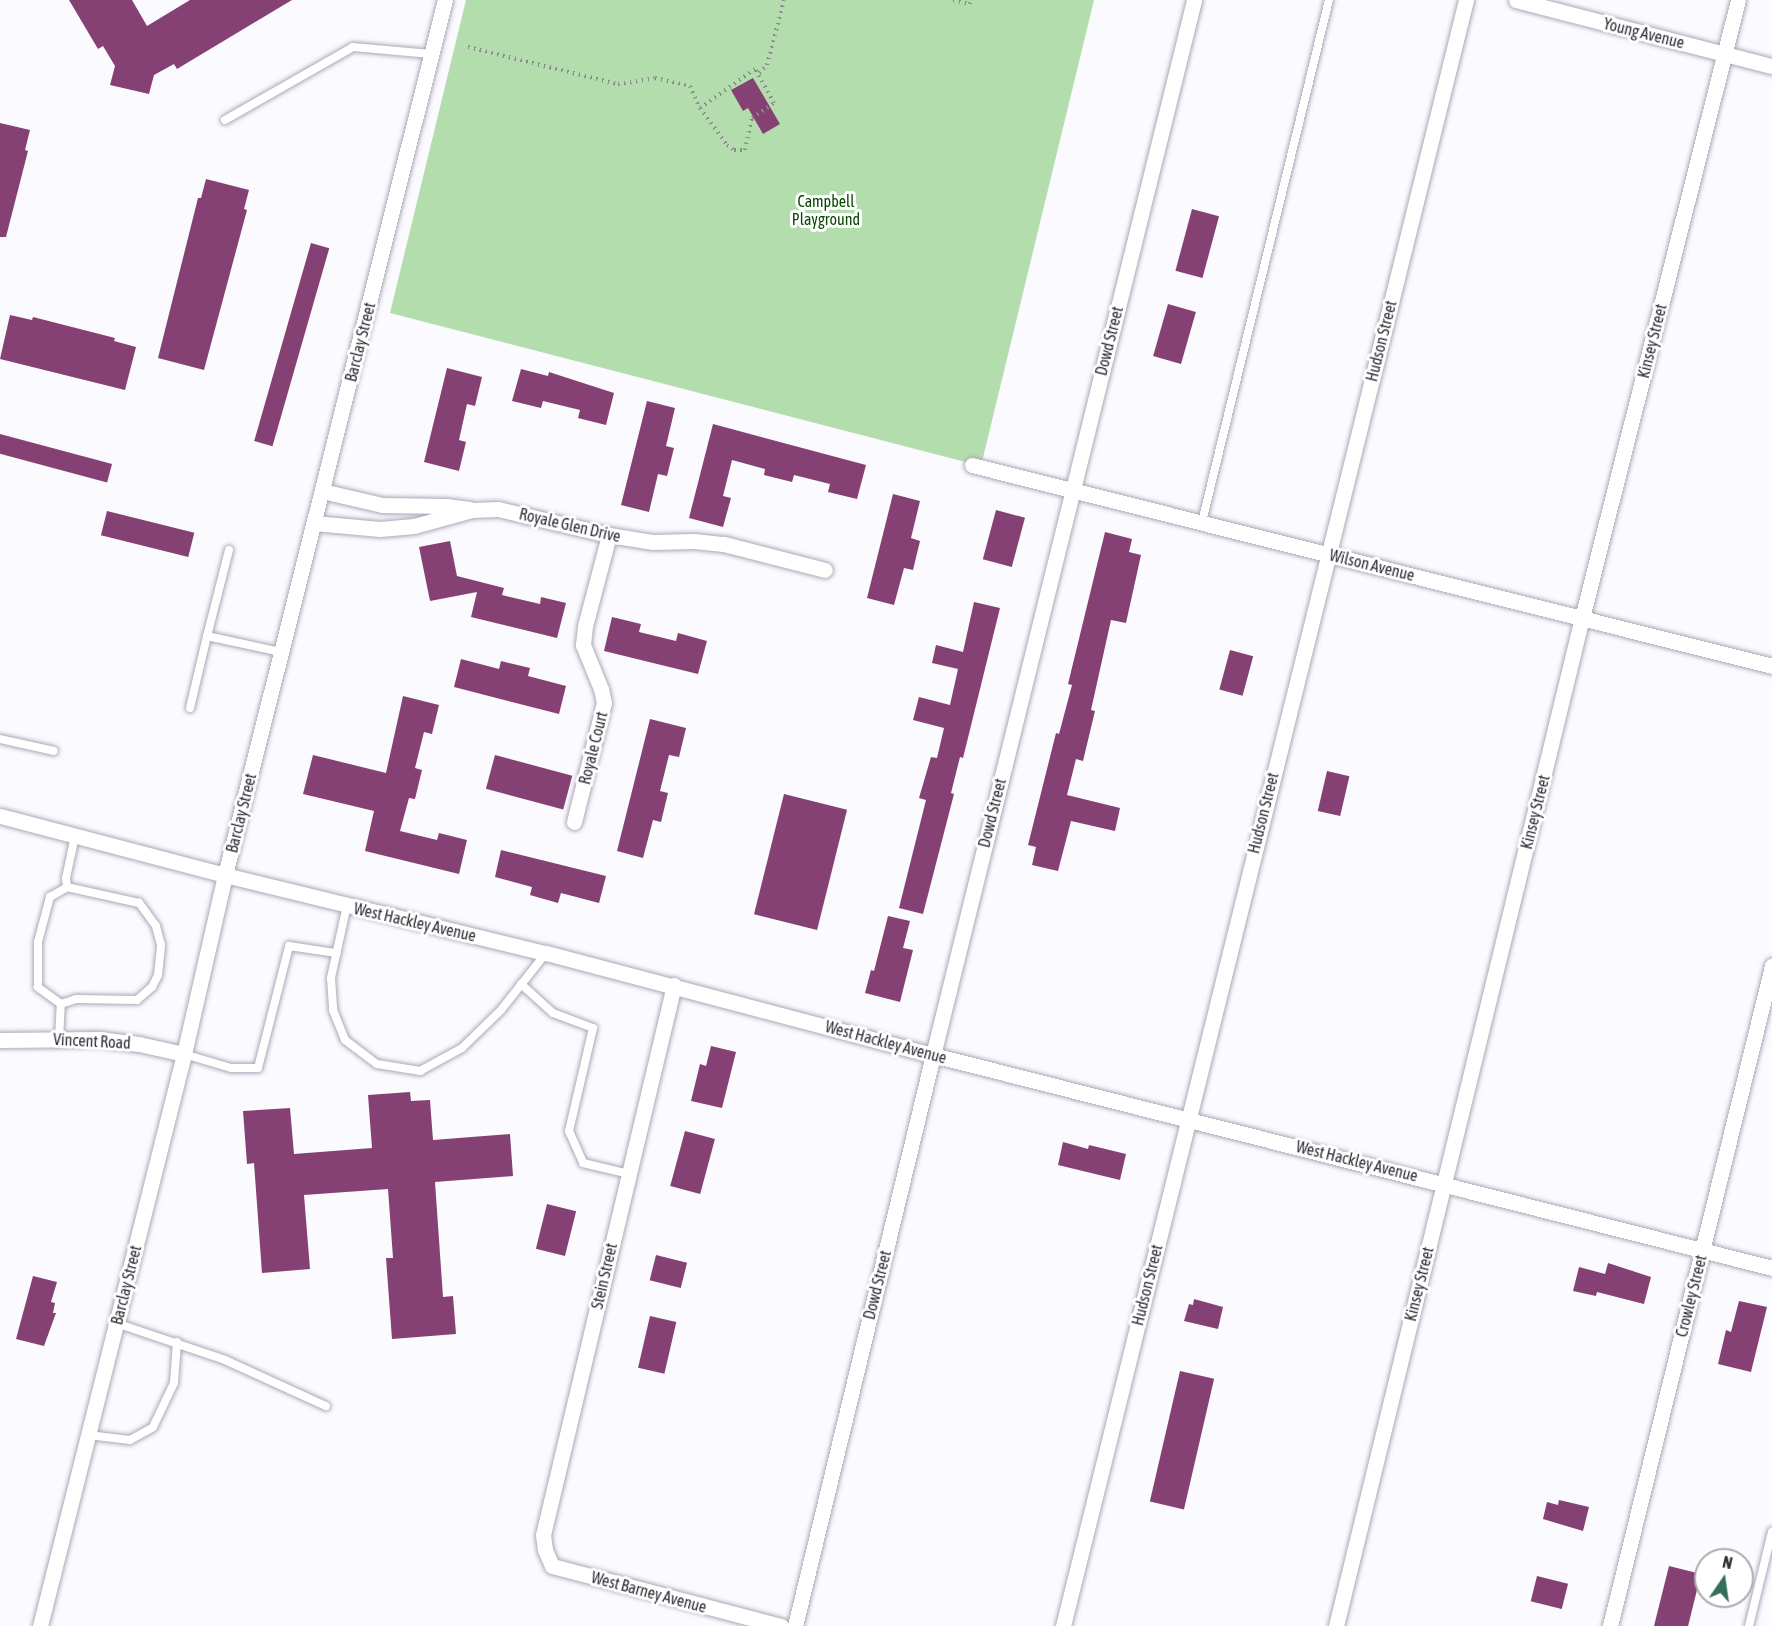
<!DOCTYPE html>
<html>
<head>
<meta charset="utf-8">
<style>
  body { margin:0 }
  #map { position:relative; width:1772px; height:1626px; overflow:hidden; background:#fbfafe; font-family:"Asap Condensed",sans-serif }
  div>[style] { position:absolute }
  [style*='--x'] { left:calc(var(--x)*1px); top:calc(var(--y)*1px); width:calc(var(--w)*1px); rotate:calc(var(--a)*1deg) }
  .green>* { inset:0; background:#b4ddae }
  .building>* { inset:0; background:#854174; transform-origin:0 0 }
  .path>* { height:4px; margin-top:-2px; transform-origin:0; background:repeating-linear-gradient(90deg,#8c8a90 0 1.5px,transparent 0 6px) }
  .roads { filter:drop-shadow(0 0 2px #ada7b9) drop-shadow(0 0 2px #ada7b9) }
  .lane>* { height:8px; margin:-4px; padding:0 4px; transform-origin:4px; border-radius:4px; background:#fff }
  .street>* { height:15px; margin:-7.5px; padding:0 7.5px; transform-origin:7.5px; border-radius:7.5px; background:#fff }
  span { translate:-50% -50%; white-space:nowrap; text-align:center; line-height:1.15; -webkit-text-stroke:6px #fff; paint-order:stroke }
  .street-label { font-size:16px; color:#302e35 }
  .park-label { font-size:16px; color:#084800 }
  .north { position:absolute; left:1694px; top:1548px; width:60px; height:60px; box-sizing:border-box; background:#fff; border:2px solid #acabae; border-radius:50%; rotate:13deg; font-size:16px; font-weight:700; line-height:24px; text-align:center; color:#302e35 }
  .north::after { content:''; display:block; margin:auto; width:21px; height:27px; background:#356f59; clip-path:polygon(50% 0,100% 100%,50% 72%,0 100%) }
</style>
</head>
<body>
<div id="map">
  <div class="green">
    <div style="clip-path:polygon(466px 0,1094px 0,981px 466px,390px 313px)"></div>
  </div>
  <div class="building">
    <div style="clip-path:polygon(69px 0,132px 0,147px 26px,190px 0,292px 0,177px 69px,174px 64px,154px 75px,149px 94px,110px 85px,115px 66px,103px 46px,98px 49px)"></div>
    <div style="clip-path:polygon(753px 78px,780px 124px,763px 134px,748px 108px,743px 111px,731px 90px)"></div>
    <div style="clip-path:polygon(0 123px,30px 130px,25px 150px,28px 151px,6px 237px,0 237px)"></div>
    <div style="clip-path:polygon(206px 179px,249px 190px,244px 209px,247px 210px,204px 370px,158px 358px,198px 198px,201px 198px)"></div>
    <div style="left:1192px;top:209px;width:28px;height:64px;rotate:15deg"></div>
    <div style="left:311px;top:243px;width:19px;height:206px;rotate:16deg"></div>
    <div style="left:1168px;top:304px;width:29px;height:54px;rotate:16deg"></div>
    <div style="clip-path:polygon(10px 315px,32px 320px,33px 317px,115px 338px,114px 341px,136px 347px,125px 390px,0 359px)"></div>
    <div style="clip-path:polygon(447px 368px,482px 377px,475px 406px,467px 404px,459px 440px,466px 442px,459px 471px,424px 462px)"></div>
    <div style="clip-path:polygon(521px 369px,548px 376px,549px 372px,614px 393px,606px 425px,578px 418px,580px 410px,543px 401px,541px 408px,512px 401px)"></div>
    <div style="clip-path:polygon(647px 401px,675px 408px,666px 446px,674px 448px,667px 476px,658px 474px,649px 512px,621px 505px)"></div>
    <div style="clip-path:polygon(713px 424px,866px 465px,857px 499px,828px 492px,830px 484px,794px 475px,792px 482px,764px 475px,765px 469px,732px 460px,723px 496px,731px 498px,723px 527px,689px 518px)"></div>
    <div style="left:0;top:434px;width:116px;height:19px;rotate:15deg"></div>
    <div style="clip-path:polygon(893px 494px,920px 501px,911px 538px,920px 541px,913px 570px,904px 568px,894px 605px,867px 598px)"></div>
    <div style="left:996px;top:510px;width:30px;height:51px;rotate:15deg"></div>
    <div style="left:107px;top:511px;width:90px;height:25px;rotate:14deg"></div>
    <div style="clip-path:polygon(1105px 532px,1132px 539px,1129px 552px,1141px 555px,1126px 623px,1111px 620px,1091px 710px,1095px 711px,1083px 761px,1076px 759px,1067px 795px,1120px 808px,1115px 831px,1071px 821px,1058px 871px,1032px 865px,1036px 847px,1028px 845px,1056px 733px,1059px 734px,1072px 685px,1068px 684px)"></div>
    <div style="clip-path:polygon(450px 541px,457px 576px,504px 588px,502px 595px,540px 604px,541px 597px,566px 603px,557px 638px,471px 617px,477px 592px,430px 601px,419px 547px)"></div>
    <div style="clip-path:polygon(974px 602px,1000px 608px,963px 758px,960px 757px,951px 793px,954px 794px,923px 914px,899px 908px,926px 800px,919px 798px,931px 757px,937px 758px,944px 728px,913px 720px,919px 697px,950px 705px,958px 669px,932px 663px,936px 645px,963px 652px)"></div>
    <div style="clip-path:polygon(612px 617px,641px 624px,639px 632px,676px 641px,678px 633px,707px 641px,698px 674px,604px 651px)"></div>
    <div style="left:1230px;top:650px;width:24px;height:41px;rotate:15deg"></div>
    <div style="clip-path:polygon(461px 659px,499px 669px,501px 661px,530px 668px,528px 676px,566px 686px,559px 714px,454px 687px)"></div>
    <div style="clip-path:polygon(403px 696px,439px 705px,432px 734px,424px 732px,415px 768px,422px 770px,415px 799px,409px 798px,400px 831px,437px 840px,439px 833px,467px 840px,459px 874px,365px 851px,374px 811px,303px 794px,313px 755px,386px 773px)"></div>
    <div style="clip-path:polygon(650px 719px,686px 728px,679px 757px,669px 755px,660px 791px,668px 793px,661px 822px,653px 820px,643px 858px,617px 851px)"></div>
    <div style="left:495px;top:755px;width:80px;height:35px;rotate:15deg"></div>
    <div style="left:1327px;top:771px;width:23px;height:41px;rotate:13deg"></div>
    <div style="left:784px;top:794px;width:65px;height:124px;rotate:14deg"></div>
    <div style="clip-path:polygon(501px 850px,606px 876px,599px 903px,561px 893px,558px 903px,530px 895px,532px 887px,495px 877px)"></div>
    <div style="clip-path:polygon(888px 916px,910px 921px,903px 948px,913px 950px,900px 1002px,865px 993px,871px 970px,874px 971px)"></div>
    <div style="clip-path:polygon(711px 1046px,736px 1052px,722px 1108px,691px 1101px,700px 1064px,706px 1066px)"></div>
    <div style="clip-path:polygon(410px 1092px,411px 1101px,430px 1100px,433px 1140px,510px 1134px,513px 1176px,435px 1182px,443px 1297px,453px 1296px,456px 1334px,392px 1339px,386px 1258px,393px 1258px,388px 1189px,304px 1195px,310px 1269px,262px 1273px,254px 1163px,247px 1164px,243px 1111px,290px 1108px,294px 1154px,372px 1148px,368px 1095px)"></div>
    <div style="left:685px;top:1131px;width:31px;height:57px;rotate:15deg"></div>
    <div style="clip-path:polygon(1063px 1142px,1088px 1149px,1089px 1145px,1126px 1154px,1120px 1180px,1058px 1165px)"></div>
    <div style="left:547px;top:1204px;width:30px;height:46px;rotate:14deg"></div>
    <div style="left:656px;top:1255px;width:32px;height:26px;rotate:14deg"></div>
    <div style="clip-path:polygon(1608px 1263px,1651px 1277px,1644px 1304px,1597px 1292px,1596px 1296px,1573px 1291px,1579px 1267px,1605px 1274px)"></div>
    <div style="clip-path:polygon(33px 1276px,57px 1282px,51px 1302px,55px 1303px,53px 1313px,56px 1313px,44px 1346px,16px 1339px)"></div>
    <div style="clip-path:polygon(1194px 1299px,1223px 1307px,1218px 1329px,1184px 1321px,1189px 1304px,1193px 1305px)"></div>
    <div style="clip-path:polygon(1739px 1301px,1767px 1307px,1751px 1372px,1718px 1364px,1726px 1330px,1731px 1332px)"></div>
    <div style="left:650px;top:1316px;width:27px;height:53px;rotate:13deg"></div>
    <div style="left:1180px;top:1371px;width:35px;height:134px;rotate:13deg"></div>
    <div style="clip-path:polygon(1559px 1500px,1589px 1507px,1583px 1531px,1543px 1519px,1547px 1502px,1558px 1505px)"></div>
    <div style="left:1669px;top:1566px;width:33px;height:62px;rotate:14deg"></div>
    <div style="left:1537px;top:1576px;width:32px;height:26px;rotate:14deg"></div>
  </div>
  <div class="path">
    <div style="--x:953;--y:0;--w:17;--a:13"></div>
    <div style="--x:970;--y:4;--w:4;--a:-76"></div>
    <div style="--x:468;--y:47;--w:154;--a:13.9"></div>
    <div style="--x:618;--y:84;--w:37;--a:-9"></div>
    <div style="--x:655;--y:78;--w:36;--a:13"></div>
    <div style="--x:690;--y:86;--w:24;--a:66"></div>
    <div style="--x:700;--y:108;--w:46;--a:53.9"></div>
    <div style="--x:727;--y:145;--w:9;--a:36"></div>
    <div style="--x:734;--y:150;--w:11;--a:0"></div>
    <div style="--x:745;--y:150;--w:33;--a:-78"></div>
    <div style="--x:752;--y:118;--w:27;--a:-34"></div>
    <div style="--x:774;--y:103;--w:39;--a:-119"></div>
    <div style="--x:755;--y:69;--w:67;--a:144.7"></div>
    <div style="--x:759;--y:73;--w:11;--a:-45"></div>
    <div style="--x:767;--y:65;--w:67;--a:-75.3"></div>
  </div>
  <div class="roads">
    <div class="lane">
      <div style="--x:225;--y:120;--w:147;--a:-29.7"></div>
      <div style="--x:353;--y:47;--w:78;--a:5.1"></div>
      <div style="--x:1202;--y:522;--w:537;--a:-76.33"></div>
      <div style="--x:229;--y:550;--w:89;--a:104.3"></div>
      <div style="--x:207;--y:636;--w:76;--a:12.2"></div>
      <div style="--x:190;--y:708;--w:74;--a:-76.7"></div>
      <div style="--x:0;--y:739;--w:55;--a:12.5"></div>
      <div style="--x:347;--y:905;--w:75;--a:102.4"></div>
      <div style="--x:331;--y:978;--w:32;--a:86"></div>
      <div style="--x:333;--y:1010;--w:32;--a:68"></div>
      <div style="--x:345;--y:1040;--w:40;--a:37"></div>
      <div style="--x:377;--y:1064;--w:44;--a:9.2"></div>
      <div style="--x:420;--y:1071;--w:48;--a:-28.7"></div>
      <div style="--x:462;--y:1048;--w:54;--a:-44.3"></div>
      <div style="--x:501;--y:1010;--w:73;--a:-51.7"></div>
      <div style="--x:521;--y:984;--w:43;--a:42.2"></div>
      <div style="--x:553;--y:1013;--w:43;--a:20.6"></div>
      <div style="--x:593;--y:1028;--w:106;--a:103.1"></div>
      <div style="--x:569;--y:1131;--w:35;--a:66"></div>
      <div style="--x:583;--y:1163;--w:47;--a:13.4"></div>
      <div style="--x:61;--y:1004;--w:29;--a:-144"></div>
      <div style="--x:38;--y:987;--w:45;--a:-90"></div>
      <div style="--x:38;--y:942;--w:47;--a:-75.1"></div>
      <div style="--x:50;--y:897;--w:20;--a:-30"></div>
      <div style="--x:59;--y:1039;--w:35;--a:-87"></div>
      <div style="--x:61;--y:1004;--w:16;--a:-18"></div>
      <div style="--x:76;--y:999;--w:61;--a:0.9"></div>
      <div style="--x:137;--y:1000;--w:20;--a:-41"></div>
      <div style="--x:152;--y:987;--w:13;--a:-63"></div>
      <div style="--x:158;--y:975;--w:30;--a:-84"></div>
      <div style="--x:161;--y:945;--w:20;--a:-105"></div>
      <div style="--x:156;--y:926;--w:29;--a:-126"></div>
      <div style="--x:139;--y:903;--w:74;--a:-167.5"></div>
      <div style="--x:67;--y:887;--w:9;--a:-96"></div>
      <div style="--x:66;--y:878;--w:43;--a:-77.9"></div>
      <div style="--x:184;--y:1054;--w:49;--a:16.6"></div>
      <div style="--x:231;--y:1068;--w:27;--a:0"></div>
      <div style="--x:258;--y:1068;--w:126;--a:-75.7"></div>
      <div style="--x:289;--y:946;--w:48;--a:8.5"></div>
      <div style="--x:116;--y:1323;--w:115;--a:18.7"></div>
      <div style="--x:225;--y:1360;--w:111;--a:24.5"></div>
      <div style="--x:88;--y:1435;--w:42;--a:6.8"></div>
      <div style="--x:130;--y:1440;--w:26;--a:-29"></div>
      <div style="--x:153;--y:1427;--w:49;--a:-64.5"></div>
      <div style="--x:174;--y:1383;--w:41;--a:-85.8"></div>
      <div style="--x:1749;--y:1626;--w:97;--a:-76.3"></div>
    </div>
    <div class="street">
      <div style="--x:1516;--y:0;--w:264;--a:14.5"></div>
      <div style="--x:972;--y:465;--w:825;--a:14.1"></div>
      <div style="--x:322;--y:491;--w:62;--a:13.1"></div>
      <div style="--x:382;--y:505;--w:64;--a:0.9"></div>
      <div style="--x:446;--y:506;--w:24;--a:7"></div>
      <div style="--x:314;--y:523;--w:66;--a:5.2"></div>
      <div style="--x:380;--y:529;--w:34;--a:-5"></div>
      <div style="--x:414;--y:526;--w:60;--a:-15.4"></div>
      <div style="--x:472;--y:510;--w:26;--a:-2"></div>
      <div style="--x:498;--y:509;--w:114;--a:13.2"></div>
      <div style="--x:609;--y:535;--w:45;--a:9"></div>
      <div style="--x:653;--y:542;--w:41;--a:-1.4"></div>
      <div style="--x:694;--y:541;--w:30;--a:6"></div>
      <div style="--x:724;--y:544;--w:104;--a:14.4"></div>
      <div style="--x:0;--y:816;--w:233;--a:14.7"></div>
      <div style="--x:225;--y:875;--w:330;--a:13.7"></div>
      <div style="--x:546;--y:953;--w:400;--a:14.8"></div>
      <div style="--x:933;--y:1055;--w:866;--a:14.24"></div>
      <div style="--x:574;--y:822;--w:123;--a:-75.9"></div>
      <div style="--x:604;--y:703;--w:14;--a:-102"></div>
      <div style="--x:601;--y:689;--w:48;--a:-112.2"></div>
      <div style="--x:583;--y:645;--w:19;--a:-84"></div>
      <div style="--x:585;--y:626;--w:94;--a:-75.2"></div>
      <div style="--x:674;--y:985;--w:565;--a:103.4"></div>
      <div style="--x:543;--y:1535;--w:15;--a:82"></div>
      <div style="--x:545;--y:1550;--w:17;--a:66"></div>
      <div style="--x:552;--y:1566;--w:237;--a:14.7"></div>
      <div style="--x:0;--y:1040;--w:99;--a:-0.6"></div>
      <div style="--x:99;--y:1039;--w:40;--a:7.1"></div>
      <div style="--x:139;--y:1044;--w:46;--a:12.5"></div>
      <div style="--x:40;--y:1626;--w:590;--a:-75.87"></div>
      <div style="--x:184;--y:1054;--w:184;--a:-77.1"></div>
      <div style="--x:225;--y:875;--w:902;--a:-75.89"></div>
      <div style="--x:795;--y:1626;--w:587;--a:-76.41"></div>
      <div style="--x:933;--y:1055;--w:1087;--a:-76.1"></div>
      <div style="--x:1063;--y:1626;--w:1675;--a:-76.08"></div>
      <div style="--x:1336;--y:1626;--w:1038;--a:-76.29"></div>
      <div style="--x:1582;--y:618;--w:637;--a:-75.83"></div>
      <div style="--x:1610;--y:1626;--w:680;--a:-76.21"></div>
    </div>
  </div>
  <div class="street-label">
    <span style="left:1644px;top:33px;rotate:14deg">Young Avenue</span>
    <span style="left:1109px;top:341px;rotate:-76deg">Dowd Street</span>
    <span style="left:1381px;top:341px;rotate:-76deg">Hudson Street</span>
    <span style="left:1652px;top:341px;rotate:-76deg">Kinsey Street</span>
    <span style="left:360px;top:342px;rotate:-76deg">Barclay Street</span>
    <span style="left:570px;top:525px;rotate:13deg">Royale Glen Drive</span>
    <span style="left:1372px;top:565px;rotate:14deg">Wilson Avenue</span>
    <span style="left:593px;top:748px;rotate:-76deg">Royale Court</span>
    <span style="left:1535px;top:812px;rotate:-76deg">Kinsey Street</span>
    <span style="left:241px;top:813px;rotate:-76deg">Barclay Street</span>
    <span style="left:992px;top:813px;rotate:-76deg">Dowd Street</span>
    <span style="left:1263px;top:813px;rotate:-76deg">Hudson Street</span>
    <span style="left:415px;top:922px;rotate:13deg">West Hackley Avenue</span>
    <span style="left:92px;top:1041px;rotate:3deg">Vincent Road</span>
    <span style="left:886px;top:1042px;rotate:15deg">West Hackley Avenue</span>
    <span style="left:1357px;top:1161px;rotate:14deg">West Hackley Avenue</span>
    <span style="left:604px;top:1276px;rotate:-77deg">Stein Street</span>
    <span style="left:1419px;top:1284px;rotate:-76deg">Kinsey Street</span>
    <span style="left:126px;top:1285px;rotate:-76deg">Barclay Street</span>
    <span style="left:877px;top:1285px;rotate:-76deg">Dowd Street</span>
    <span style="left:1147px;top:1285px;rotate:-76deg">Hudson Street</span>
    <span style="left:1691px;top:1296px;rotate:-76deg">Crowley Street</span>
    <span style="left:649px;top:1592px;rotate:15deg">West Barney Avenue</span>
  </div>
  <div class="park-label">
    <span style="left:826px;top:210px">Campbell<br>Playground</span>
  </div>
  <div class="north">N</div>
</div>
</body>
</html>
